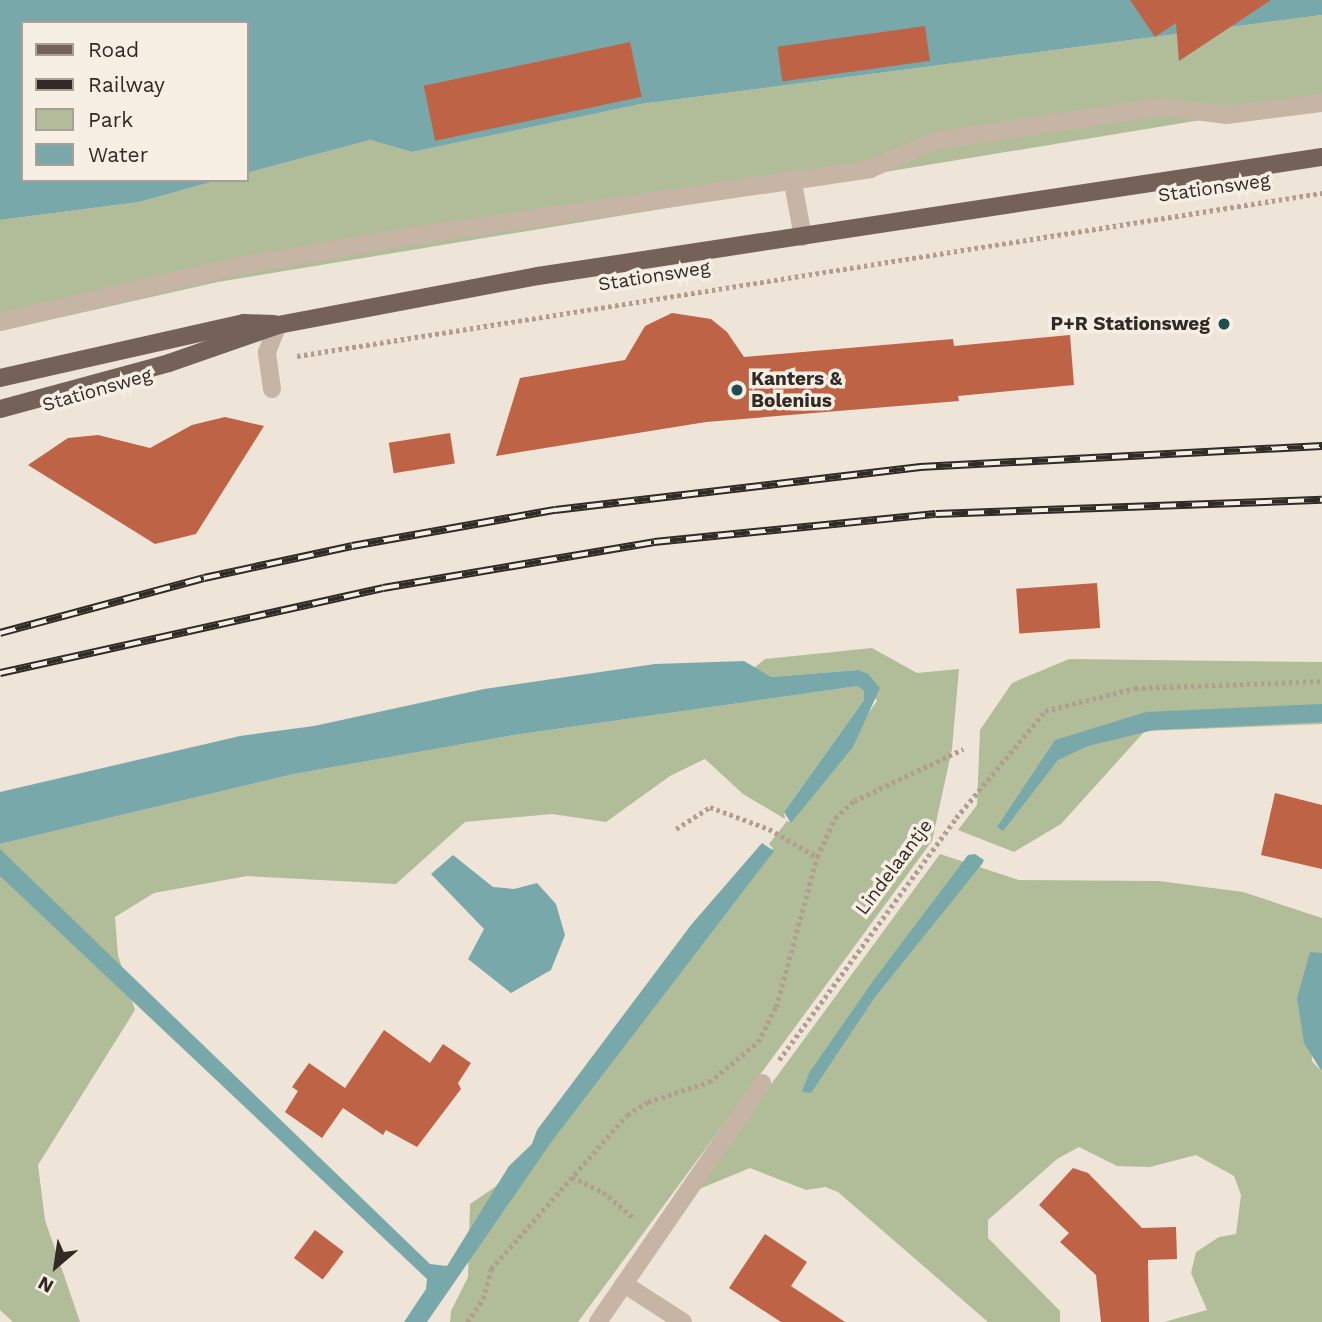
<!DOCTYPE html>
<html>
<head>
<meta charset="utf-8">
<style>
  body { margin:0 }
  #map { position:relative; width:1322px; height:1322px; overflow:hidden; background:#efe4d8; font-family:"Work Sans",sans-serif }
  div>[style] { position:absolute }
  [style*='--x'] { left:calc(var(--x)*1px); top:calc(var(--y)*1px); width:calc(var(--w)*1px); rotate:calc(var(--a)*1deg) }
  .green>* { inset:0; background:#b1bd99 }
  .water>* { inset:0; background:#79a8aa }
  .building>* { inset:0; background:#bf6346; transform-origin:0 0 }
  .path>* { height:4.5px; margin-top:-2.25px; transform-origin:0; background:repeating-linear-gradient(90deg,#b29e8f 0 3.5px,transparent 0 7px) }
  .minor>* { height:18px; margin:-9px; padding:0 9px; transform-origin:9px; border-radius:9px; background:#c6b4a5 }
  .major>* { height:18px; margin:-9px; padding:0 9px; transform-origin:9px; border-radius:9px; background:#746157 }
  .rail>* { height:8px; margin-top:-4px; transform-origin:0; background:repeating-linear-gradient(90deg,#f7eee4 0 16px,#322a26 0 32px); box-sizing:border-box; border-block:2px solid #322a26 }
  .dots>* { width:19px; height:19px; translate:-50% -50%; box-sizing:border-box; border:4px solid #f7eee4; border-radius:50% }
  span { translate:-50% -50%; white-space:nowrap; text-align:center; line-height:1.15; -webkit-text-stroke:7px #f7eee4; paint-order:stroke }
  .street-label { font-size:19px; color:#322a26 }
  .poi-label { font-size:19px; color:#322a26; font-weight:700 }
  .right { translate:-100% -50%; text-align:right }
  .left { translate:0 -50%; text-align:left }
  .legend { position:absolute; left:21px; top:21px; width:228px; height:161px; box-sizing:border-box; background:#f7eee4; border:2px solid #a8a098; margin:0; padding:9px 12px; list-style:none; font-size:21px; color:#322a26 }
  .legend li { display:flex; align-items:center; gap:14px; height:35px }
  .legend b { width:35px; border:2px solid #a8a098 }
  .north { position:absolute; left:21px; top:1231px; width:70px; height:70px; -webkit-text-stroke:5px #f7eee4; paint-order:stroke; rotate:209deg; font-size:19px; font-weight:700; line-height:28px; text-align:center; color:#322a26 }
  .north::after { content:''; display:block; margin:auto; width:24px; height:32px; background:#322a26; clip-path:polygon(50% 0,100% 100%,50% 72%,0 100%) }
</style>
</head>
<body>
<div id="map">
  <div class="green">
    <div style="clip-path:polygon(1322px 15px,1322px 100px,218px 282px,0 331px,0 220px,139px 202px,219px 180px,247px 180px,247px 173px,370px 140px,412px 152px,641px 104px)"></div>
    <div style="clip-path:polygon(872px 648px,917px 673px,959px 669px,952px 749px,932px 841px,578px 1322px,450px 1322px,451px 1311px,468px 1277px,470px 1204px,495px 1187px,619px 1042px,773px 848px,769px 844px,787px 821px,791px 822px,877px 701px,858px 670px,771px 677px,753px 669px,765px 659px)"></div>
    <div style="clip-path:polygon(1069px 659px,1322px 662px,1322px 724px,1145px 731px,1061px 824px,1014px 852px,958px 830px,977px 805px,980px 730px,1012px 683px)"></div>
    <div style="clip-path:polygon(858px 686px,864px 691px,864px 700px,784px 812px,785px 819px,743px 794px,705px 759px,670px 776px,606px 822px,552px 814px,465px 822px,396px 884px,247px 876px,154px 893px,115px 917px,118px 955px,135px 1010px,38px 1165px,45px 1220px,80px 1322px,13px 1322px,0 1310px,0 844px,294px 774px,514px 735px)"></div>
    <div style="clip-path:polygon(940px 854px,1019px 880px,1159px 881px,1243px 892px,1322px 918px,1322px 953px,1310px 953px,1312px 1061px,1322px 1072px,1322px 1322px,1164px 1322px,1207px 1310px,1191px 1273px,1196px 1252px,1219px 1237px,1236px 1234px,1241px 1195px,1234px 1176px,1196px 1155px,1150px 1167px,1117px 1166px,1079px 1147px,1057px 1159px,988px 1220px,988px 1238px,1060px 1311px,1060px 1322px,988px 1322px,838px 1192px,825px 1187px,806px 1190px,750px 1168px,692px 1192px)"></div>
  </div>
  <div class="water">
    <div style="clip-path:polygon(0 0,1322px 0,1322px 15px,641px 104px,412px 152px,370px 140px,247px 173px,247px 23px,23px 23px,23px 180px,219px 180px,139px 202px,0 220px)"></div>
    <div style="clip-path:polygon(744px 661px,771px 677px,858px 670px,868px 674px,880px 688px,853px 747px,791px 823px,784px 812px,864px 700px,864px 691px,858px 686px,514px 735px,294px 774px,0 844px,0 792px,240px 736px,314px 726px,484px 689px,655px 664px)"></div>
    <div style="clip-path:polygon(1322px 704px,1322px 722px,1154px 730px,1088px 746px,1058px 760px,1003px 831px,997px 827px,1055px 740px,1146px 712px)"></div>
    <div style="clip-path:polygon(762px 843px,774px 851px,552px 1141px,427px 1322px,404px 1322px,426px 1289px,427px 1279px,0 876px,0 849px,430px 1264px,447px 1266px,509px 1166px,532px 1144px,537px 1130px,691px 925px)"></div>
    <div style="clip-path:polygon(975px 854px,984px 860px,982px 864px,875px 997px,811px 1093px,802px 1092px,809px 1073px,873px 981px,968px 855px)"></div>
    <div style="clip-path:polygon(453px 855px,493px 887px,514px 889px,537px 883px,556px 904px,565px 935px,551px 970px,511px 993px,468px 959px,484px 929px,431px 874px)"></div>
    <div style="clip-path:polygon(1310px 952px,1322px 953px,1322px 1072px,1304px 1043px,1297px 998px)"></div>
  </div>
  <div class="building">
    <div style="clip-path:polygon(1130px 0,1271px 0,1179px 61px,1176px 23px,1155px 37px)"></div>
    <div style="left:925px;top:26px;width:35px;height:149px;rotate:82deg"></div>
    <div style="left:630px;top:42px;width:56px;height:211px;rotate:78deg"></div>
    <div style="clip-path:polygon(672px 313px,711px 319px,727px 332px,744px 357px,953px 339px,954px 346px,1070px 335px,1074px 385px,958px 396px,959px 401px,706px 422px,496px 456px,520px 378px,625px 360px,645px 326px)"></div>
    <div style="clip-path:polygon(225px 417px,264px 426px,196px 534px,155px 544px,28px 465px,68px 438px,98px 435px,150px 448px,192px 425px)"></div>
    <div style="left:450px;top:433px;width:31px;height:62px;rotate:81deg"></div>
    <div style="left:1097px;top:583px;width:45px;height:81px;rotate:86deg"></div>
    <div style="clip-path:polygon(1275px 793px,1322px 805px,1322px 869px,1261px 855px)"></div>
    <div style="clip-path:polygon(384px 1030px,430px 1063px,443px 1044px,471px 1063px,458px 1083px,461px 1089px,417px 1147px,386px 1130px,383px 1135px,343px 1108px,322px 1138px,285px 1112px,298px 1091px,292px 1087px,309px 1063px,345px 1088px)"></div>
    <div style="clip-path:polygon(1073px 1168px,1088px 1173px,1142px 1228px,1176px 1227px,1177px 1259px,1148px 1260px,1149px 1322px,1101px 1322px,1096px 1275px,1060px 1242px,1069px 1233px,1039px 1205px)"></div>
    <div style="left:315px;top:1230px;width:36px;height:35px;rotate:37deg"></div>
    <div style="clip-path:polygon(765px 1234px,807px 1262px,791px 1286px,845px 1322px,781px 1322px,729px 1288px)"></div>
  </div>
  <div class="path">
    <div style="--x:297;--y:356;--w:1038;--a:-9.04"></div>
    <div style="--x:676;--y:829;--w:40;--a:-32.9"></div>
    <div style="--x:710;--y:807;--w:63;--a:20.4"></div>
    <div style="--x:769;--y:829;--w:56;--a:30.3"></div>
    <div style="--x:779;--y:1060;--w:300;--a:-53.8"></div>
    <div style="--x:956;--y:818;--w:139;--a:-50.2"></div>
    <div style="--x:1045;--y:711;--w:93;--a:-14.3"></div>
    <div style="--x:1135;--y:688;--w:187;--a:-2.1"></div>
    <div style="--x:572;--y:1177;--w:34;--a:26"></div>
    <div style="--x:603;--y:1192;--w:40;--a:40"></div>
    <div style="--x:467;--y:1322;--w:28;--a:-55"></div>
    <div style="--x:483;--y:1299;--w:31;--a:-75"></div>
    <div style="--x:491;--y:1269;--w:205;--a:-48.6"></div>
    <div style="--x:627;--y:1115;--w:25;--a:-32"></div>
    <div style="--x:648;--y:1102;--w:64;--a:-18.2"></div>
    <div style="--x:709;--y:1082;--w:63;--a:-39.2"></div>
    <div style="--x:758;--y:1042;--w:39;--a:-63"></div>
    <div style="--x:776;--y:1007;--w:156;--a:-74.7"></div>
    <div style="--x:817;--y:857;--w:43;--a:-65.2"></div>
    <div style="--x:835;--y:818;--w:25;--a:-42"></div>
    <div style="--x:854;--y:801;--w:121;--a:-25.5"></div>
  </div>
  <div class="minor">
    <div style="--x:792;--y:178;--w:60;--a:79.4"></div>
    <div style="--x:0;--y:322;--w:230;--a:-13.3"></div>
    <div style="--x:224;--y:269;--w:185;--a:-10"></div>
    <div style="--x:406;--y:237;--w:469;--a:-8.3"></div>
    <div style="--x:870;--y:169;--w:71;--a:-23.3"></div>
    <div style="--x:935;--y:141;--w:229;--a:-8.6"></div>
    <div style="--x:1161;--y:107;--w:65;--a:7"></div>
    <div style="--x:1226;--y:115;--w:97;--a:-7.1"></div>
    <div style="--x:272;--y:389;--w:37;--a:-98"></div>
    <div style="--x:267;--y:352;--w:29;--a:-68"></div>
    <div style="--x:624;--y:1284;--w:70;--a:32.8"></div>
    <div style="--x:598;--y:1322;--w:290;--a:-55.5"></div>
  </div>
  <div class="major">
    <div style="--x:0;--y:378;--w:250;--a:-12.7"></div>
    <div style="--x:244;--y:323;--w:30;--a:2"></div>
    <div style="--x:0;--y:409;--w:175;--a:-15.2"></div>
    <div style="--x:169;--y:363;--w:115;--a:-19.2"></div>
    <div style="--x:278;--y:325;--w:265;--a:-10.7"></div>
    <div style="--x:538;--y:276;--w:793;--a:-8.63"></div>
  </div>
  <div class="rail">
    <div style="--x:0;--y:633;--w:211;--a:-15.1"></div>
    <div style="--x:204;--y:578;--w:151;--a:-12.2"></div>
    <div style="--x:352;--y:546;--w:206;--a:-10.1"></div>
    <div style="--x:555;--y:510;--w:368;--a:-6.7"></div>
    <div style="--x:920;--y:467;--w:403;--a:-3"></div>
    <div style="--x:0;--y:673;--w:392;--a:-12.5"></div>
    <div style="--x:383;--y:588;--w:275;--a:-9.6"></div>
    <div style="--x:654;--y:542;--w:283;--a:-5.7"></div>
    <div style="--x:936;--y:514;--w:386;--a:-2.1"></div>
  </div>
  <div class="dots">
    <div style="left:1224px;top:324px;background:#1e4e51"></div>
    <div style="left:737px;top:390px;background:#1e4e51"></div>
  </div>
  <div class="street-label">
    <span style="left:1214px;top:188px;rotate:-8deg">Stationsweg</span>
    <span style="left:654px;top:276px;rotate:-9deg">Stationsweg</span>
    <span style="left:97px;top:390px;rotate:-16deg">Stationsweg</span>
    <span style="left:894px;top:867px;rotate:-53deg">Lindelaantje</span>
  </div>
  <div class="poi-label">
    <span class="right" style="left:1210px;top:324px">P+R Stationsweg</span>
    <span class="left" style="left:751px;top:390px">Kanters &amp;<br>Bolenius</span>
  </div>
  <ul class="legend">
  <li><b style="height:9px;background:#746157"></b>Road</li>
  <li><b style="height:9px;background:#322a26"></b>Railway</li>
  <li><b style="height:19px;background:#b1bd99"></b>Park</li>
  <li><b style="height:19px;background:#79a8aa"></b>Water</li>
  </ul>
  <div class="north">N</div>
</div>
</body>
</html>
